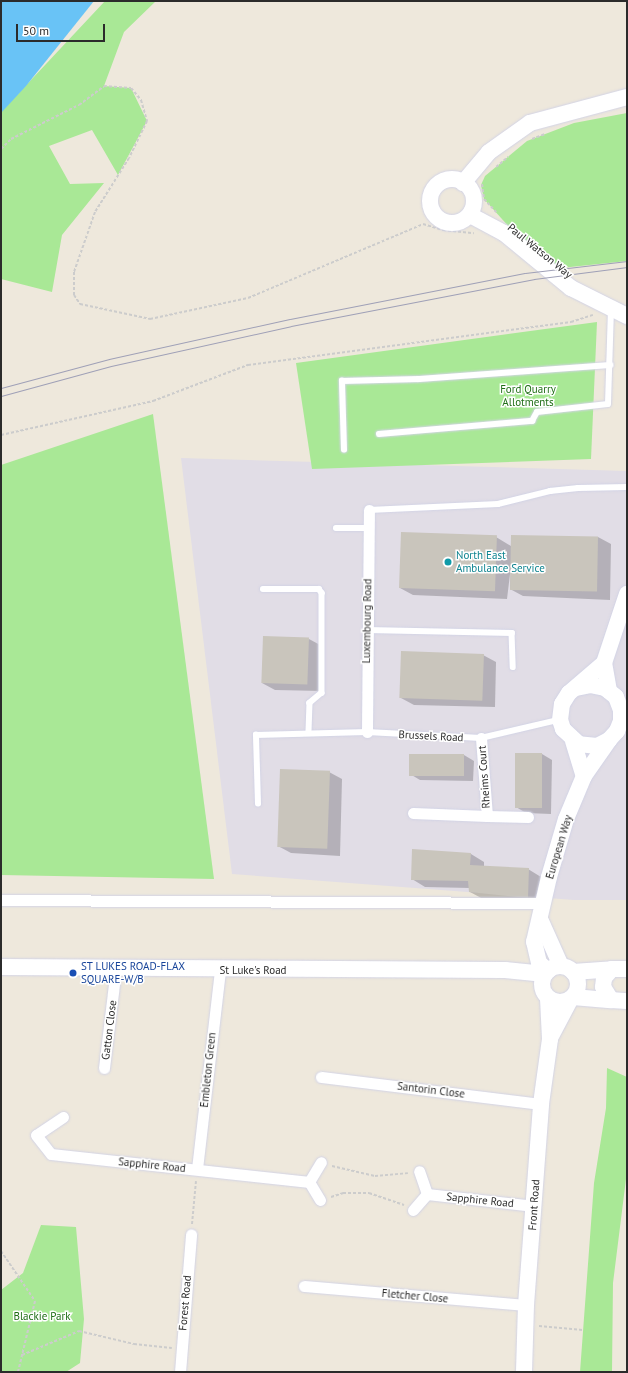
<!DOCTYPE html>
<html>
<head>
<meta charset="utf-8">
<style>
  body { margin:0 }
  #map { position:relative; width:628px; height:1373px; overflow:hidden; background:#eee8dc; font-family:"PT Sans",sans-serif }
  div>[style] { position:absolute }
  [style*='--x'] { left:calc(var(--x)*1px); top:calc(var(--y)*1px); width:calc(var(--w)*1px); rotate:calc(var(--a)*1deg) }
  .industrial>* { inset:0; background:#e1dde6 }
  .green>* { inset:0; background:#a9e896 }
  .water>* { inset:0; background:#69c3f6 }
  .shadow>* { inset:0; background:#0003 }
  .building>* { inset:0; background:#c9c5bc; transform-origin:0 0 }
  .path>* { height:2px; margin-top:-1px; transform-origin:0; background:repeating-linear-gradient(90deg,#ccc 0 3px,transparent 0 5px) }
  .roads { filter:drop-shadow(0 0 1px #d2d3e5) drop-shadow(0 0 1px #d2d3e5) }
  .lane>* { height:5.5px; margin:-2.75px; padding:0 2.75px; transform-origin:2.75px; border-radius:2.75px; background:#fff }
  .street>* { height:11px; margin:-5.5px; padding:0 5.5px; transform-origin:5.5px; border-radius:5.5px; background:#fff }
  .secondary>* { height:16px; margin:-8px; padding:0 8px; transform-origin:8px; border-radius:8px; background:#fff }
  .secondary>.ring { margin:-8px; padding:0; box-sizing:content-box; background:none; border:16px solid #fff; border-radius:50% }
  .tram>* { height:1px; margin:-0.5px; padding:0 0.5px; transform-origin:0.5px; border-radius:0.5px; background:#9fa0b7 }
  .dots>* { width:11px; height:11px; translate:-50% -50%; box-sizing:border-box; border:2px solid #fff; border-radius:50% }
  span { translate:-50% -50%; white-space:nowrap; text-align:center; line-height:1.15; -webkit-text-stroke:3px #fff; paint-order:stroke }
  .street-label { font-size:11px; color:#2b2b2b }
  .park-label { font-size:11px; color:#1f6e16 }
  .culture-label { font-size:11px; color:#0d838f }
  .left { translate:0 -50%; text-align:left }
  .transit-label { font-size:11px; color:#164399 }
  .frame { position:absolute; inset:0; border:2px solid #2b2b2b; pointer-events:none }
  .scale { position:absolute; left:16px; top:24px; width:89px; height:18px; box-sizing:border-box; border:2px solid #2b2b2b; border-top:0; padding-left:5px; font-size:12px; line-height:14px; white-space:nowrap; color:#2b2b2b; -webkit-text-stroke:3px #fff; paint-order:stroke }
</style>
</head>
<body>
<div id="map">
  <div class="industrial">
    <div style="clip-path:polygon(181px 458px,627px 471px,627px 900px,574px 900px,232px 874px)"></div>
  </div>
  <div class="green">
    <div style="clip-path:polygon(105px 1px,156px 1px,124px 32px,104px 86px,131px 88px,147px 121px,118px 175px,92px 130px,49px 146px,70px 184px,104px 183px,62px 235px,52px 292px,1px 279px,1px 112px)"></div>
    <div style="clip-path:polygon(627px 113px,627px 261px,561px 268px,510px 228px,484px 199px,481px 185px,485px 176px,527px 141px,574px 123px)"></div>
    <div style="clip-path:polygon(597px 322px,591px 459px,312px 469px,296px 363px)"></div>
    <div style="clip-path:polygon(153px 414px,214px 879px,1px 875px,1px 465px)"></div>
    <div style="clip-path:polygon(607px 1068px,627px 1077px,627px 1171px,613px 1283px,612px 1372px,580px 1372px,594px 1183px,606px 1108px)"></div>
    <div style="clip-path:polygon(41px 1225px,76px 1227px,84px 1319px,80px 1363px,66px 1372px,1px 1372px,1px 1290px,23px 1273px)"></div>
  </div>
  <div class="water">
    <div style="clip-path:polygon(1px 1px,94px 1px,26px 86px,1px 113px)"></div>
  </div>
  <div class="shadow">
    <div style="clip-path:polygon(496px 537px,511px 546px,598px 537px,611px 544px,610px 600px,523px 596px,510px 589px,511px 566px,507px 599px,413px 595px,400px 588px)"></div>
    <div style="clip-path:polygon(309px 639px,322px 646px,322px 691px,275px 690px,262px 683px)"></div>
    <div style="clip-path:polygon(483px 655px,496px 662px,495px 707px,414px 705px,401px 698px)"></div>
    <div style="clip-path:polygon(542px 754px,552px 760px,551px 814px,526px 813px,516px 807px)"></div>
    <div style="clip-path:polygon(464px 755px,474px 761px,473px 781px,420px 780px,410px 774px)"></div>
    <div style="clip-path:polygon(329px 772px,342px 779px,340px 856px,291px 853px,278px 846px)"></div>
    <div style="clip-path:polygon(413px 850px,471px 854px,484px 862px,484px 867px,528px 869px,541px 877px,541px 905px,483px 899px,470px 892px,470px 888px,425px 887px,412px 879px)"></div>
  </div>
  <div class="building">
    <div style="left:401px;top:532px;width:96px;height:56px;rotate:2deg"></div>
    <div style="left:511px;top:535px;width:87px;height:55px;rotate:1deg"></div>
    <div style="left:263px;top:636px;width:46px;height:47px;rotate:2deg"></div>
    <div style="left:401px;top:651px;width:83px;height:47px;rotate:2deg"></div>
    <div style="left:515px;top:753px;width:27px;height:55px"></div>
    <div style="left:464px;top:754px;width:22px;height:55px;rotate:90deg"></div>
    <div style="left:280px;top:769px;width:50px;height:78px;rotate:2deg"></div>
    <div style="clip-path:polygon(412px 849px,471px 853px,470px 865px,529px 868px,528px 898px,469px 892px,468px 881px,411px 880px)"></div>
  </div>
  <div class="path">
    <div style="--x:532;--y:139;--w:14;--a:-21"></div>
    <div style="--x:1;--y:149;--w:14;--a:-45"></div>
    <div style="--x:11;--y:139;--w:76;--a:-26.6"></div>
    <div style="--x:79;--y:105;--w:31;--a:-37"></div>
    <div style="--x:104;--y:86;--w:27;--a:4"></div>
    <div style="--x:131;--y:88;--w:16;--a:50"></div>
    <div style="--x:141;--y:100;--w:22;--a:74"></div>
    <div style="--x:147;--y:121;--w:41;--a:115.9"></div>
    <div style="--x:129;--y:158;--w:64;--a:122.2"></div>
    <div style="--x:95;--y:212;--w:64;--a:109.3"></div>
    <div style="--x:74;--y:272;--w:23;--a:90"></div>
    <div style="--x:74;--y:295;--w:11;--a:56"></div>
    <div style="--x:80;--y:304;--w:72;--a:12.1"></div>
    <div style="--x:150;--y:319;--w:100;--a:-12.1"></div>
    <div style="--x:248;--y:298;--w:190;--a:-22.9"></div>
    <div style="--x:423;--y:224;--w:21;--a:17"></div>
    <div style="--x:443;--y:230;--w:31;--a:6"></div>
    <div style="--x:496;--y:167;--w:16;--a:-40"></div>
    <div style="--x:482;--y:184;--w:15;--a:82"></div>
    <div style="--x:484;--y:199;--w:18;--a:47"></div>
    <div style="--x:1;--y:435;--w:156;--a:-12.6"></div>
    <div style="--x:153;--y:401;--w:102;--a:-20.8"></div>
    <div style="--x:248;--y:365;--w:326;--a:-7.6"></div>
    <div style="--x:571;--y:322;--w:23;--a:-18"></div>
    <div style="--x:332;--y:1166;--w:44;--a:13.1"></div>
    <div style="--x:375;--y:1176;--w:33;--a:-5"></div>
    <div style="--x:331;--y:1197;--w:13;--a:-18"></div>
    <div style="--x:343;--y:1193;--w:26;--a:0"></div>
    <div style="--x:369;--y:1193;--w:37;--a:19"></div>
    <div style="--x:192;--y:1224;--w:43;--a:-84.7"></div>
    <div style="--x:1;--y:1251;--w:60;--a:55.8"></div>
    <div style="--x:35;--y:1301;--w:73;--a:103.5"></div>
    <div style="--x:539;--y:1326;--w:44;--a:5.2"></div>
    <div style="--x:22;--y:1355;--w:62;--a:-22.8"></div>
    <div style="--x:79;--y:1331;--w:57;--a:13.3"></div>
    <div style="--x:134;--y:1344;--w:38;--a:6"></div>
  </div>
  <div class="roads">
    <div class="lane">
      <div style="--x:379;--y:434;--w:154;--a:-4.9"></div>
      <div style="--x:532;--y:421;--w:10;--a:-61"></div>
      <div style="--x:537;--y:412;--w:71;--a:-6.4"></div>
      <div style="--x:608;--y:404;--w:94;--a:-88.2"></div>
      <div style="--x:344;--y:450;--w:69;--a:-91.7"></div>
      <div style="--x:342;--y:381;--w:77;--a:-1.5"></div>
      <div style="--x:419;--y:379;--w:192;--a:-4.2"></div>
      <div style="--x:369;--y:510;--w:129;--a:-2.7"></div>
      <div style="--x:498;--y:504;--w:54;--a:-14"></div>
      <div style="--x:550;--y:491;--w:28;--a:-6"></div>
      <div style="--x:578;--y:488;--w:49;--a:-1.2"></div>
      <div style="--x:336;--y:528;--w:33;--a:0"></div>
      <div style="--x:263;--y:589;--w:56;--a:0"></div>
      <div style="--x:319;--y:589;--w:5;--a:53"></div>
      <div style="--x:322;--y:593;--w:100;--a:90"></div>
      <div style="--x:322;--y:693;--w:16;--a:140"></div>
      <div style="--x:310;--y:703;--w:30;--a:92"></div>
      <div style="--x:367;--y:630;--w:145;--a:1.2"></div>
      <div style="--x:512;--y:633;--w:34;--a:88"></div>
      <div style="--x:258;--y:804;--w:69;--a:-91.7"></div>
      <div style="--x:256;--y:735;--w:111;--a:-1.5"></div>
      <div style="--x:367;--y:732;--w:114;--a:3"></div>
      <div style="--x:481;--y:738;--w:79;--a:-13.2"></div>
    </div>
    <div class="street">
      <div style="--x:367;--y:732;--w:222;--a:-89.5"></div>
      <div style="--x:481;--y:738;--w:78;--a:85.6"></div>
      <div style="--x:487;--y:816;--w:41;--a:1.4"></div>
      <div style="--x:413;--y:813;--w:74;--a:2.3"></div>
      <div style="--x:1;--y:900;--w:542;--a:0.32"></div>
      <div style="--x:104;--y:1068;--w:101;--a:-83.2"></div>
      <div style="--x:321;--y:1077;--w:222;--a:7"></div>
      <div style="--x:63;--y:1117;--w:32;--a:146"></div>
      <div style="--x:36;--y:1135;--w:24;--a:52"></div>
      <div style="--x:51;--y:1154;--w:260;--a:6.2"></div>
      <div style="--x:197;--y:1169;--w:200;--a:-83.4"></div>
      <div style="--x:427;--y:1194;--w:108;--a:6.4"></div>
      <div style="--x:320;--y:1200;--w:21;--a:-121"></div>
      <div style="--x:309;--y:1182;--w:23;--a:-59"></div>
      <div style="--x:413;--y:1210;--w:21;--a:-49"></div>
      <div style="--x:427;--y:1194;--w:24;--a:-109"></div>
      <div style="--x:304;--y:1286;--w:223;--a:4.9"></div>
      <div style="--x:180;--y:1372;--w:138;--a:-85.4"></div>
    </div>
    <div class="secondary">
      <div class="ring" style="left:430px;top:179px;width:28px;height:28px"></div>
      <div style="--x:463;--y:183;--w:40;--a:-50"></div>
      <div style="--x:489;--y:152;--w:50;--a:-35.3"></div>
      <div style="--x:530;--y:123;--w:100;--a:-15"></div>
      <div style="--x:470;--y:215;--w:38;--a:28"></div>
      <div style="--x:504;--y:233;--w:87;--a:39.4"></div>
      <div style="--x:571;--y:288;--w:63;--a:26.6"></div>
      <div style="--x:576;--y:688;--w:14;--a:-12"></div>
      <div style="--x:590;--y:685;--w:15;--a:11"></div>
      <div style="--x:605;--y:688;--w:14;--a:39"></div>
      <div style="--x:616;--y:697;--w:14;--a:69"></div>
      <div style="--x:621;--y:710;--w:11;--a:90"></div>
      <div style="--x:621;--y:721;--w:11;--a:112"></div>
      <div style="--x:617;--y:731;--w:12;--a:132"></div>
      <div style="--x:609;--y:740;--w:13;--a:153"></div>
      <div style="--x:597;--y:746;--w:18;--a:-174"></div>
      <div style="--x:579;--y:744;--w:22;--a:-137"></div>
      <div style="--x:563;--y:729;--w:9;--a:-108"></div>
      <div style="--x:560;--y:720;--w:16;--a:-83"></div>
      <div style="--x:562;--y:704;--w:13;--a:-58"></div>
      <div style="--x:569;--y:693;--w:46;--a:-40.6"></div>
      <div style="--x:609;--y:691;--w:28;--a:-100"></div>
      <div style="--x:604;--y:663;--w:73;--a:-71.6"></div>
      <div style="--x:573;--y:741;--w:37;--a:73"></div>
      <div style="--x:540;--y:919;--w:51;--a:65.9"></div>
      <div class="ring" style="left:542px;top:966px;width:20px;height:20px"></div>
      <div style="--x:1;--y:967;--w:504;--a:0.34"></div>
      <div style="--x:505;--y:970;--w:40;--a:5.7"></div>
      <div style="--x:627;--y:969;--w:15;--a:180"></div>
      <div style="--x:612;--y:969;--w:12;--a:132"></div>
      <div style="--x:604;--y:978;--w:9;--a:96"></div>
      <div style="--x:603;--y:987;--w:15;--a:58"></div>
      <div style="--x:611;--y:1000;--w:16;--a:4"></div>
      <div style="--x:548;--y:971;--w:12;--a:-138"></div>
      <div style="--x:539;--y:963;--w:22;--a:-103"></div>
      <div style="--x:534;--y:942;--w:67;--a:-77"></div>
      <div style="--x:549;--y:877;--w:60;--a:-73.7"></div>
      <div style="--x:566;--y:819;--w:47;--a:-67.3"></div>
      <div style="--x:584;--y:776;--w:44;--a:-55.2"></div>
      <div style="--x:573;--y:972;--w:39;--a:-4"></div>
      <div style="--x:573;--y:997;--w:38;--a:5"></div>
      <div style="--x:550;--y:1038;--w:43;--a:-62.2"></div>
      <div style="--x:524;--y:1372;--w:67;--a:-88.3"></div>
      <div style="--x:526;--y:1305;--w:202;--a:-85.7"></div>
      <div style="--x:541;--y:1104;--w:66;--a:-82.1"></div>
      <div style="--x:550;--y:1039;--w:41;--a:-92.8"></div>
    </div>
  </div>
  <div class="tram">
    <div style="--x:1;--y:388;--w:112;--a:-15"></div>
    <div style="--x:109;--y:359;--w:185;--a:-12.5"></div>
    <div style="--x:290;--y:319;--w:239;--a:-11.1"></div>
    <div style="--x:525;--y:273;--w:103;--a:-6.7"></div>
    <div style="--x:1;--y:396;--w:114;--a:-15.3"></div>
    <div style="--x:111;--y:366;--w:184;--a:-12.5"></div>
    <div style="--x:291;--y:326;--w:248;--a:-10.9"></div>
    <div style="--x:534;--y:279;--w:94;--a:-7.4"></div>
  </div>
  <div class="dots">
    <div style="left:448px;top:562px;background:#0f9aa8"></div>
    <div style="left:73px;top:973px;background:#1a4fb4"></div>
  </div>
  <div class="street-label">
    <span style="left:540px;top:251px;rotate:39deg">Paul Watson Way</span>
    <span style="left:367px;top:621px;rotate:-89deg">Luxembourg Road</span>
    <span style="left:431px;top:736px;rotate:3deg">Brussels Road</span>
    <span style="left:484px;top:777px;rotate:-94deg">Rheims Court</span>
    <span style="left:559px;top:847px;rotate:-73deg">European Way</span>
    <span style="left:253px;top:970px">St Luke's Road</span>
    <span style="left:109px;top:1030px;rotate:-83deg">Gatton Close</span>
    <span style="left:208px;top:1070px;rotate:-84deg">Embleton Green</span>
    <span style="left:431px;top:1090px;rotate:7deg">Santorin Close</span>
    <span style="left:152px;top:1165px;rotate:6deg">Sapphire Road</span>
    <span style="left:480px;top:1200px;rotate:6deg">Sapphire Road</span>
    <span style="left:534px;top:1205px;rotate:-86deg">Front Road</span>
    <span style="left:415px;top:1296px;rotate:5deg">Fletcher Close</span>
    <span style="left:185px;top:1303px;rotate:-85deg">Forest Road</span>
  </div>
  <div class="park-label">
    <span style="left:528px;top:396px">Ford Quarry<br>Allotments</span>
    <span style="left:42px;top:1316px">Blackie Park</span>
  </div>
  <div class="culture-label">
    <span class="left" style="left:456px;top:562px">North East<br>Ambulance Service</span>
  </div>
  <div class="transit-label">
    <span class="left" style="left:81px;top:973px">ST LUKES ROAD-FLAX<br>SQUARE-W/B</span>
  </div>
  <div class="frame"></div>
  <div class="scale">50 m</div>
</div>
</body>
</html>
